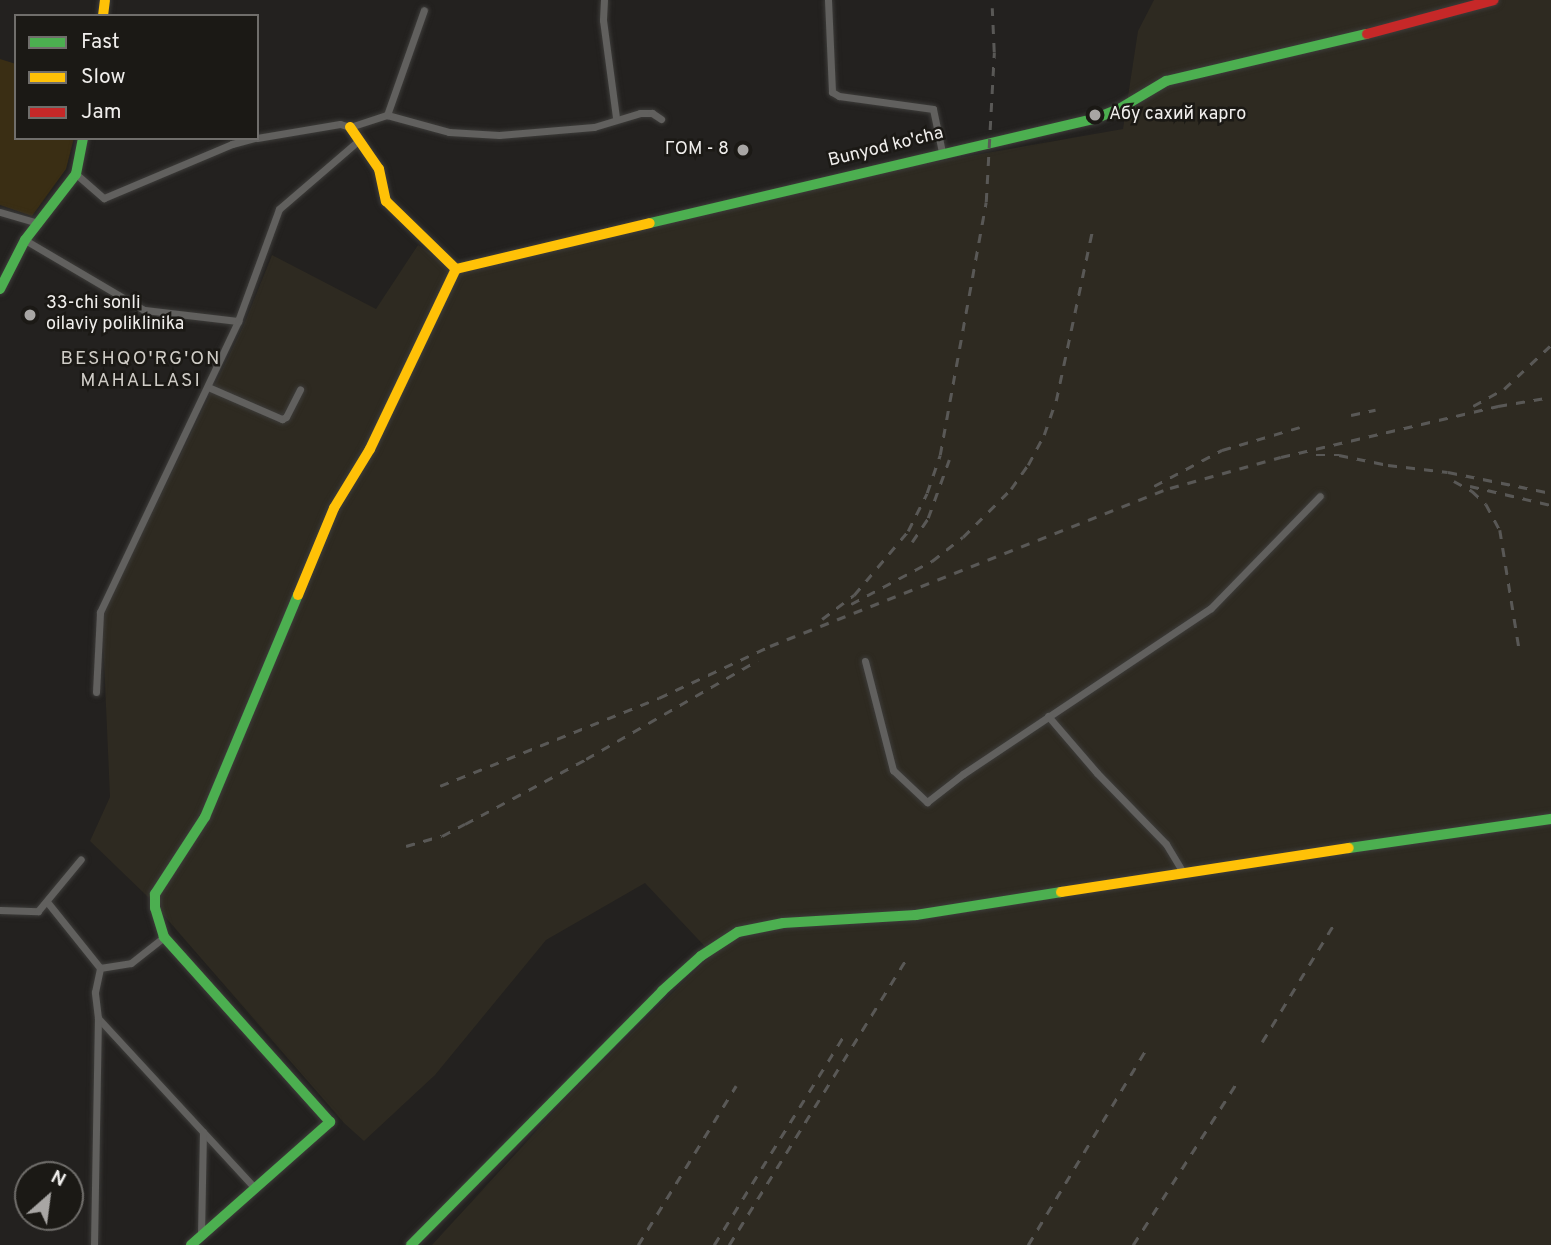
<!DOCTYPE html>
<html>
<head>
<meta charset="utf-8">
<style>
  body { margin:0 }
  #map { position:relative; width:1551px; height:1245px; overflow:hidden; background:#23211f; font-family:Overpass,sans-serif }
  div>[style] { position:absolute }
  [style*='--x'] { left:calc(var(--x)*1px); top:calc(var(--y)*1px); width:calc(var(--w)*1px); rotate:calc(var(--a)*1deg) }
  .built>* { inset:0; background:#2e2a21 }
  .green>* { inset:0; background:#3a2e14 }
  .roads { filter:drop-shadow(0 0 2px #3d3c3a) drop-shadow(0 0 2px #3d3c3a) }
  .street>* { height:7px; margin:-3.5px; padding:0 3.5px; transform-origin:3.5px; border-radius:3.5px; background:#61605e }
  .fast>* { height:10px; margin:-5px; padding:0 5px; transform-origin:5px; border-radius:5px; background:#4caf50 }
  .slow>* { height:10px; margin:-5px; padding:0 5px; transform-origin:5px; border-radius:5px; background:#ffc107 }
  .jam>* { height:10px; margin:-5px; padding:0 5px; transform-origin:5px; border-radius:5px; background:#c62828 }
  .rail>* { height:2.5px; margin-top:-1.25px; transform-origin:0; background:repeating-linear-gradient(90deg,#595856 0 9px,transparent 0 18px) }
  .dots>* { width:19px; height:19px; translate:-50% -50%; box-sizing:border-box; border:4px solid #1b1915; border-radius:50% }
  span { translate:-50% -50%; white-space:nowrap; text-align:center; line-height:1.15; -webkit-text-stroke:5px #1b1915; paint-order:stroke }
  .poi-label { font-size:18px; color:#f0eeec }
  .left { translate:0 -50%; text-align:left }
  .right { translate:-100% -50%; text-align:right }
  .street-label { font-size:18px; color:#f0eeec }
  .neighbourhood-label { font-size:19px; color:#d0cdc7; letter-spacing:2px }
  .legend { position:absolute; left:14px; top:14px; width:245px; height:126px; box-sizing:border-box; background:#1b1915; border:2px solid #706e6b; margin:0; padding:9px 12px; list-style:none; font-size:21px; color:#f0eeec }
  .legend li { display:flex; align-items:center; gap:14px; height:35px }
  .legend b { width:35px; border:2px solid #706e6b }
  .north { position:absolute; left:14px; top:1161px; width:70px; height:70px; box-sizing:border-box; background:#1b1915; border:2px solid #706e6b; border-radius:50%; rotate:28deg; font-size:19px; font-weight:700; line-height:28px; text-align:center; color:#f0eeec }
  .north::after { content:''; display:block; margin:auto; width:24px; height:32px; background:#a8a6a4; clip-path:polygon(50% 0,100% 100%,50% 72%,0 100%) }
</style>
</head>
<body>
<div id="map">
  <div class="built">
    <div style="clip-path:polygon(1154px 0,1551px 0,1551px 1245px,432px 1245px,571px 1093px,712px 954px,645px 883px,546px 940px,435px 1075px,364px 1141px,344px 1123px,148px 897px,90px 841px,110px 797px,102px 615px,243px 327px,272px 255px,376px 309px,418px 245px,456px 270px,878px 172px,1123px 129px,1138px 31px)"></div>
  </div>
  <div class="green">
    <div style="clip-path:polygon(0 59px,16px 64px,16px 138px,74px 138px,66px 169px,32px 216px,0 205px)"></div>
  </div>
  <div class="roads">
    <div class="street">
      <div style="--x:604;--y:0;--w:20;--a:93"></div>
      <div style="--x:603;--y:20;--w:99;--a:82.4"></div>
      <div style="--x:828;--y:0;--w:92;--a:87.5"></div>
      <div style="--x:832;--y:92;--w:8;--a:30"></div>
      <div style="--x:839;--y:96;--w:95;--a:7.9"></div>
      <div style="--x:933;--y:109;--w:44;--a:78.2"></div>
      <div style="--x:387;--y:115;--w:64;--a:15.3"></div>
      <div style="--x:449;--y:132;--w:50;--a:3.4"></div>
      <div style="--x:499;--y:135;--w:95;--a:-4.8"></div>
      <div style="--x:594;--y:127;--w:48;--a:-16.9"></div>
      <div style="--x:640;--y:113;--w:12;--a:0"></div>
      <div style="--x:652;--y:113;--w:11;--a:34"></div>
      <div style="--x:257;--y:138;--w:84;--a:-9.6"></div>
      <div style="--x:340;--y:124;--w:10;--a:17"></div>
      <div style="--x:350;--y:127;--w:39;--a:-18"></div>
      <div style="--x:387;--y:115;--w:111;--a:-70.6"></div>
      <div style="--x:76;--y:174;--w:37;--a:41"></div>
      <div style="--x:104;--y:198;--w:139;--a:-22.9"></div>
      <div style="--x:232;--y:144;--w:24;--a:-15"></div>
      <div style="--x:0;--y:212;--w:40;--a:16"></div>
      <div style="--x:25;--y:240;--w:138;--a:30.5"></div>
      <div style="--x:144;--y:310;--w:95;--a:6.7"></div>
      <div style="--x:208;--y:387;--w:81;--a:23.4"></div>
      <div style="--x:282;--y:419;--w:4;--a:-27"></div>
      <div style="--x:286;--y:417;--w:31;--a:-63"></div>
      <div style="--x:865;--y:661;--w:113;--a:75.6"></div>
      <div style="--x:893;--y:770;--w:47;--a:43.3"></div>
      <div style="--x:927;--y:802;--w:46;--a:-37.9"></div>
      <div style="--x:963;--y:774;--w:298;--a:-33.8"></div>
      <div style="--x:1211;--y:608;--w:156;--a:-45.8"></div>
      <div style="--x:96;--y:692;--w:80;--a:-87.1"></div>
      <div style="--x:100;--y:612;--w:322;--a:-64.6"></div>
      <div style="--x:238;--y:321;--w:119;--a:-69.9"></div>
      <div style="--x:279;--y:209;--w:104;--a:-40.7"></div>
      <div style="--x:1048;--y:716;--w:75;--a:49.3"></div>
      <div style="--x:1097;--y:773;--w:99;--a:45.8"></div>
      <div style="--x:1166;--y:844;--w:33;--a:59"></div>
      <div style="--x:48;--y:903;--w:83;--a:51.3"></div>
      <div style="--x:0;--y:910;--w:38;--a:2"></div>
      <div style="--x:38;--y:911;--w:67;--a:-50.4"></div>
      <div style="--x:100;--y:968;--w:31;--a:-9"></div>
      <div style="--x:131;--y:963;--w:42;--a:-38.2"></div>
      <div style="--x:98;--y:1018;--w:230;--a:47.3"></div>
      <div style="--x:201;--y:1235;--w:103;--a:-88.9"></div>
      <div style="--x:94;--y:1245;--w:227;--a:-89"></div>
      <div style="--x:98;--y:1018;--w:26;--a:-97"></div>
      <div style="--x:95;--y:992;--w:25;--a:-78"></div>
    </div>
    <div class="fast">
      <div style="--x:650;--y:223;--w:456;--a:-13.2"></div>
      <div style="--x:1094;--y:119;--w:27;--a:-22"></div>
      <div style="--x:1119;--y:109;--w:55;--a:-30.8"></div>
      <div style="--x:1166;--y:81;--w:206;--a:-13.2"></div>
      <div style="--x:0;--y:289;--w:55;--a:-63"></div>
      <div style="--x:25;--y:240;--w:83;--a:-52.3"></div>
      <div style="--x:76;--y:174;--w:37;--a:-79"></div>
      <div style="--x:1349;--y:848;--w:204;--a:-8.2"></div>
      <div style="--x:191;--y:1245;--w:186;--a:-41.5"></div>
      <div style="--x:330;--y:1122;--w:249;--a:-131.9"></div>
      <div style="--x:164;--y:937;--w:30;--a:-107"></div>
      <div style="--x:155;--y:908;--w:14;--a:-90"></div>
      <div style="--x:155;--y:894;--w:92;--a:-57"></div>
      <div style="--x:205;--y:817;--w:241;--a:-67.3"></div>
      <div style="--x:411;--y:1245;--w:357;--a:-45.3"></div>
      <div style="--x:662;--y:991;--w:52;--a:-41.9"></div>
      <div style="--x:701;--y:956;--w:44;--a:-33"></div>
      <div style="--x:738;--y:932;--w:46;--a:-11.3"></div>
      <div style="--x:783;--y:923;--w:133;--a:-3.4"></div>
      <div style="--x:916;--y:915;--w:147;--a:-9"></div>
    </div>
    <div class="slow">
      <div style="--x:103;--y:16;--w:16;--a:-83"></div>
      <div style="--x:350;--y:127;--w:51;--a:55.4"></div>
      <div style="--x:379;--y:169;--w:33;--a:78"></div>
      <div style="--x:386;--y:201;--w:98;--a:44.2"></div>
      <div style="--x:456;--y:269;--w:199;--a:-13.3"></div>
      <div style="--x:298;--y:595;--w:94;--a:-67.5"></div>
      <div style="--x:334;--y:508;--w:69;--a:-58.6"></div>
      <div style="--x:370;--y:449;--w:199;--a:-64.5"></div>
      <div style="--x:1061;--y:892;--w:291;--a:-8.7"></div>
    </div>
    <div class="jam">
      <div style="--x:1367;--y:34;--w:131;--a:-15"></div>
    </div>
  </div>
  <div class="rail">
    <div style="--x:1473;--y:406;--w:35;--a:-29"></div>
    <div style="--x:1504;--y:389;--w:64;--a:-43.1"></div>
    <div style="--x:1351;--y:415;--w:25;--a:-12"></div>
    <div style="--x:1316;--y:455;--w:23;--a:0"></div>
    <div style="--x:1339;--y:455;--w:50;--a:11.5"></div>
    <div style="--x:1388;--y:465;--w:60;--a:6.7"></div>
    <div style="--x:1448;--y:472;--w:105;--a:11.5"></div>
    <div style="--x:1454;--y:481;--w:21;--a:29"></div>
    <div style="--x:1472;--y:491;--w:19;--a:43"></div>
    <div style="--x:1486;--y:504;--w:30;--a:62"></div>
    <div style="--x:1500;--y:530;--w:119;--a:80.8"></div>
    <div style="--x:1154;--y:486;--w:77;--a:-27.9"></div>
    <div style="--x:1222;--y:450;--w:81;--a:-16.4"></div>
    <div style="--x:1470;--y:486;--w:83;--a:13.2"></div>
    <div style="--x:912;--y:542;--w:29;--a:-56"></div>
    <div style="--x:928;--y:518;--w:62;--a:-70.1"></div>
    <div style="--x:851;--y:604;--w:92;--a:-28"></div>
    <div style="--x:932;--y:561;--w:39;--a:-38"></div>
    <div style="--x:963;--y:537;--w:68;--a:-45"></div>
    <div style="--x:1011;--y:489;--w:29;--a:-55"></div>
    <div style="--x:1028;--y:465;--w:34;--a:-62"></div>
    <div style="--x:1044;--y:435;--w:36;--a:-71"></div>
    <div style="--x:1056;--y:401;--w:174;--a:-78"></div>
    <div style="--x:822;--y:619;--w:40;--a:-37"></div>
    <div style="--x:854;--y:595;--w:84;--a:-49.8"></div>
    <div style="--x:908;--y:531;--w:42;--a:-63.4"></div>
    <div style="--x:927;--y:493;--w:40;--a:-71.1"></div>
    <div style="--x:940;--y:455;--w:257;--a:-79.7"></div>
    <div style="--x:986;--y:202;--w:150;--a:-86.9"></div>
    <div style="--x:994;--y:52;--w:44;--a:-92.6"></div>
    <div style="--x:440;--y:786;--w:236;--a:-21.9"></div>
    <div style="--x:659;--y:698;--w:123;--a:-25.1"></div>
    <div style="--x:770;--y:646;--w:430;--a:-21.6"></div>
    <div style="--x:1170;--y:488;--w:115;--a:-15.6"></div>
    <div style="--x:1281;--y:457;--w:223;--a:-13.2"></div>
    <div style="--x:1498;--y:406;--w:54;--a:-9.6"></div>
    <div style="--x:406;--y:846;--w:37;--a:-16"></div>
    <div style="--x:442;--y:836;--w:26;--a:-28"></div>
    <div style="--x:465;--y:824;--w:137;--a:-28.2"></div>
    <div style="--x:586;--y:759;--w:198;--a:-29.9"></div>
    <div style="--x:1262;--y:1042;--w:138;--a:-58.6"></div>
    <div style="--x:638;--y:1245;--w:187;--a:-58.4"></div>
    <div style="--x:714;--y:1245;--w:247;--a:-58.2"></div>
    <div style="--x:729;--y:1245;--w:336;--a:-58.2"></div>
    <div style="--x:1028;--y:1245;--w:232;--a:-58.9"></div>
    <div style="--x:1133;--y:1245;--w:197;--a:-57.4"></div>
  </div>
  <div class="dots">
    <div style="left:1095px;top:115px;background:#a8a6a4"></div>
    <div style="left:743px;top:150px;background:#a8a6a4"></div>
    <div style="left:30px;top:315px;background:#a8a6a4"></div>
  </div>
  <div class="poi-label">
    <span class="left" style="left:1109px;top:115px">Абу сахий карго</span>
    <span class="right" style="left:729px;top:150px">ГОМ - 8</span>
    <span class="left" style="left:46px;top:315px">33-chi sonli<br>oilaviy poliklinika</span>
  </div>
  <div class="street-label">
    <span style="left:886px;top:148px;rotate:-14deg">Bunyod ko'cha</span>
  </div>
  <div class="neighbourhood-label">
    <span style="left:141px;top:371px">BESHQO'RG'ON<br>MAHALLASI</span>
  </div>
  <ul class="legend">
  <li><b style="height:9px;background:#4caf50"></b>Fast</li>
  <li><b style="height:9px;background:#ffc107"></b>Slow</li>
  <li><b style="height:9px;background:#c62828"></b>Jam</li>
  </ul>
  <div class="north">N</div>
</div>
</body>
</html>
